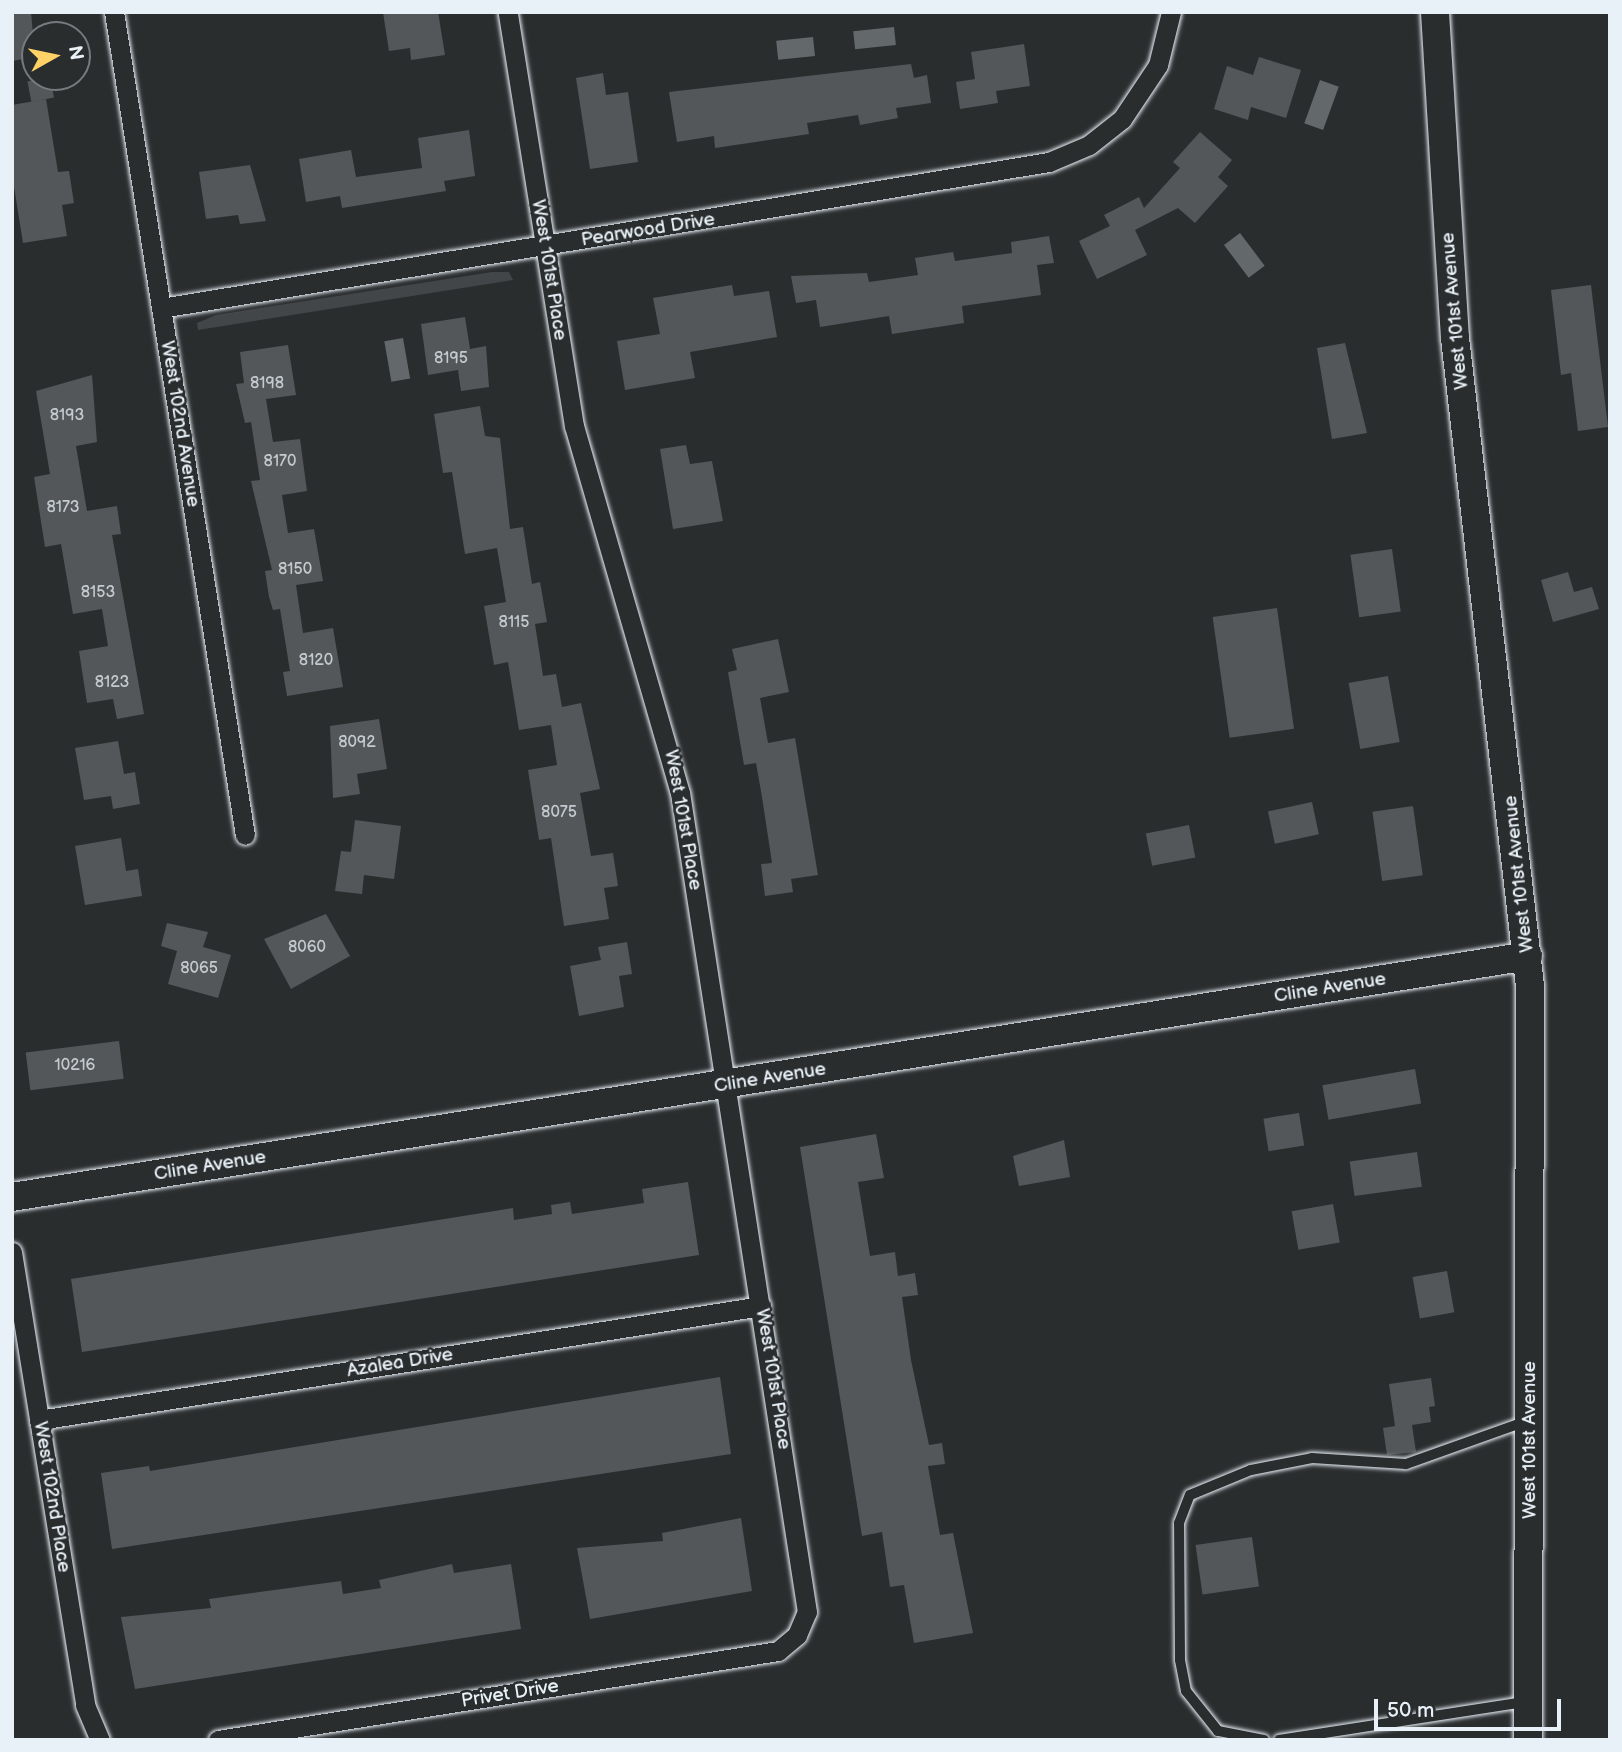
<!DOCTYPE html>
<html>
<head>
<meta charset="utf-8">
<style>
  body { margin:0 }
  #map { position:relative; width:1622px; height:1752px; overflow:hidden; background:#2a2d2e; font-family:"Balsamiq Sans",sans-serif }
  div>[style] { position:absolute }
  [style*='--x'] { left:calc(var(--x)*1px); top:calc(var(--y)*1px); width:calc(var(--w)*1px); rotate:calc(var(--a)*1deg) }
  .green>* { inset:0; background:#424648 }
  .water>* { inset:0; background:#63686b; transform-origin:0 0 }
  .building>* { inset:0; background:#535759; transform-origin:0 0 }
  .roads { filter:drop-shadow(0 0 2px #e8f1f8) drop-shadow(0 0 2px #e8f1f8) }
  .lane>* { height:10px; margin:-5px; padding:0 5px; transform-origin:5px; border-radius:5px; background:#2a2d2e }
  .street>* { height:19px; margin:-9.5px; padding:0 9.5px; transform-origin:9.5px; border-radius:9.5px; background:#2a2d2e }
  .secondary>* { height:28px; margin:-14px; padding:0 14px; transform-origin:14px; border-radius:14px; background:#2a2d2e }
  span { translate:-50% -50%; white-space:nowrap; text-align:center; line-height:1.15; -webkit-text-stroke:5px #2a2d2e; paint-order:stroke }
  .number-label { font-size:16px; color:#c3cad0 }
  .number-label span { -webkit-text-stroke-width:0 }
  .street-label { font-size:19px; color:#e8f1f8 }
  .frame { position:absolute; inset:0; border:14px solid #e8f1f8; pointer-events:none }
  .north { position:absolute; left:21px; top:21px; width:70px; height:70px; box-sizing:border-box; background:#2a2d2e; border:2px solid #767b7f; border-radius:50%; rotate:81deg; font-size:19px; font-weight:700; line-height:28px; text-align:center; color:#e8f1f8 }
  .north::after { content:''; display:block; margin:auto; width:24px; height:32px; background:#ffd166; clip-path:polygon(50% 0,100% 100%,50% 72%,0 100%) }
  .scale { position:absolute; left:1374px; top:1699px; width:187px; height:32px; box-sizing:border-box; border:4px solid #e8f1f8; border-top:0; padding-left:9px; font-size:21px; line-height:24px; white-space:nowrap; color:#e8f1f8; -webkit-text-stroke:5px #2a2d2e; paint-order:stroke }
</style>
</head>
<body>
<div id="map">
  <div class="green">
    <div style="clip-path:polygon(492px 272px,509px 272px,513px 280px,198px 330px,197px 323px,216px 315px)"></div>
  </div>
  <div class="water">
    <div style="left:894px;top:27px;width:18px;height:41px;rotate:84deg"></div>
    <div style="left:813px;top:37px;width:19px;height:37px;rotate:84deg"></div>
    <div style="left:1320px;top:80px;width:20px;height:46px;rotate:20deg"></div>
    <div style="left:1240px;top:233px;width:41px;height:20px;rotate:53deg"></div>
    <div style="left:403px;top:338px;width:41px;height:19px;rotate:80deg"></div>
  </div>
  <div class="building">
    <div style="clip-path:polygon(12px 12px,31px 12px,35px 57px,12px 61px)"></div>
    <div style="clip-path:polygon(383px 12px,438px 12px,445px 55px,411px 60px,410px 48px,389px 51px)"></div>
    <div style="clip-path:polygon(1024px 44px,1030px 86px,996px 91px,998px 103px,960px 109px,956px 82px,975px 79px,971px 52px)"></div>
    <div style="clip-path:polygon(1259px 57px,1301px 70px,1286px 118px,1251px 107px,1248px 120px,1214px 109px,1227px 66px,1253px 75px)"></div>
    <div style="clip-path:polygon(911px 64px,914px 78px,927px 75px,931px 103px,896px 108px,898px 118px,860px 125px,858px 115px,807px 123px,809px 134px,715px 148px,714px 136px,677px 142px,669px 92px)"></div>
    <div style="clip-path:polygon(603px 73px,606px 95px,628px 92px,638px 162px,590px 169px,576px 78px)"></div>
    <div style="left:50px;top:77px;width:21px;height:23px;rotate:79deg"></div>
    <div style="clip-path:polygon(46px 99px,58px 172px,69px 171px,74px 203px,62px 205px,67px 236px,23px 243px,12px 174px,12px 105px)"></div>
    <div style="clip-path:polygon(469px 130px,475px 176px,444px 181px,446px 191px,342px 208px,340px 196px,306px 202px,299px 159px,351px 150px,356px 177px,422px 168px,418px 138px)"></div>
    <div style="clip-path:polygon(1200px 132px,1232px 160px,1218px 177px,1228px 186px,1195px 223px,1178px 208px,1135px 230px,1147px 255px,1097px 279px,1079px 241px,1110px 226px,1104px 215px,1139px 197px,1144px 208px,1180px 168px,1173px 162px)"></div>
    <div style="clip-path:polygon(250px 165px,266px 221px,240px 224px,238px 215px,206px 219px,199px 172px)"></div>
    <div style="clip-path:polygon(1049px 236px,1054px 263px,1037px 265px,1041px 295px,962px 306px,964px 323px,892px 334px,889px 316px,820px 327px,816px 300px,796px 303px,791px 276px,867px 273px,869px 282px,918px 275px,915px 258px,953px 252px,955px 261px,1012px 253px,1011px 242px)"></div>
    <div style="clip-path:polygon(732px 285px,734px 296px,769px 291px,777px 337px,690px 352px,695px 378px,625px 390px,617px 341px,660px 334px,653px 298px)"></div>
    <div style="clip-path:polygon(1591px 285px,1608px 427px,1578px 431px,1571px 373px,1561px 375px,1551px 290px)"></div>
    <div style="clip-path:polygon(465px 317px,470px 349px,486px 346px,489px 387px,461px 391px,458px 370px,428px 375px,421px 324px)"></div>
    <div style="clip-path:polygon(1345px 343px,1367px 433px,1332px 439px,1317px 348px)"></div>
    <div style="clip-path:polygon(288px 345px,296px 395px,266px 399px,273px 442px,300px 439px,307px 491px,282px 495px,288px 533px,314px 529px,323px 581px,296px 585px,303px 633px,333px 628px,343px 687px,287px 696px,283px 672px,290px 671px,280px 609px,273px 610px,269px 597px,265px 571px,272px 570px,251px 481px,260px 480px,251px 422px,245px 423px,236px 384px,244px 383px,240px 352px)"></div>
    <div style="clip-path:polygon(92px 375px,97px 442px,76px 446px,87px 511px,117px 506px,121px 534px,112px 535px,144px 714px,117px 719px,113px 699px,87px 703px,79px 651px,108px 646px,102px 609px,73px 614px,61px 544px,45px 547px,34px 477px,50px 474px,36px 391px)"></div>
    <div style="clip-path:polygon(480px 406px,485px 436px,500px 438px,510px 529px,523px 527px,532px 584px,540px 582px,547px 622px,535px 624px,543px 676px,556px 674px,562px 707px,581px 703px,600px 789px,580px 793px,591px 856px,613px 853px,618px 886px,604px 888px,609px 919px,564px 926px,551px 838px,539px 840px,528px 770px,557px 765px,551px 725px,519px 730px,508px 662px,494px 665px,484px 606px,506px 602px,497px 548px,465px 554px,452px 472px,443px 473px,434px 414px)"></div>
    <div style="clip-path:polygon(686px 445px,690px 464px,712px 461px,723px 521px,673px 529px,660px 449px)"></div>
    <div style="left:1392px;top:549px;width:63px;height:42px;rotate:82deg"></div>
    <div style="clip-path:polygon(1568px 572px,1574px 592px,1592px 587px,1599px 609px,1553px 622px,1541px 580px)"></div>
    <div style="left:1277px;top:608px;width:122px;height:65px;rotate:82deg"></div>
    <div style="clip-path:polygon(778px 639px,789px 692px,760px 698px,768px 743px,795px 738px,818px 875px,791px 879px,793px 892px,765px 896px,761px 864px,772px 863px,762px 797px,756px 763px,744px 765px,728px 672px,737px 670px,732px 649px)"></div>
    <div style="left:1388px;top:676px;width:67px;height:40px;rotate:80deg"></div>
    <div style="clip-path:polygon(379px 719px,387px 769px,357px 774px,360px 794px,333px 798px,330px 726px)"></div>
    <div style="clip-path:polygon(118px 741px,124px 774px,135px 772px,140px 804px,113px 809px,111px 796px,84px 800px,75px 748px)"></div>
    <div style="left:1312px;top:802px;width:33px;height:45px;rotate:78deg"></div>
    <div style="left:1413px;top:806px;width:70px;height:41px;rotate:82deg"></div>
    <div style="clip-path:polygon(355px 820px,401px 826px,394px 879px,364px 875px,362px 894px,335px 891px,341px 851px,351px 852px)"></div>
    <div style="left:1189px;top:825px;width:33px;height:44px;rotate:79deg"></div>
    <div style="clip-path:polygon(121px 838px,126px 871px,138px 869px,142px 896px,85px 905px,75px 846px)"></div>
    <div style="clip-path:polygon(326px 914px,350px 956px,291px 989px,264px 939px)"></div>
    <div style="clip-path:polygon(167px 923px,208px 932px,203px 947px,231px 955px,218px 998px,168px 984px,177px 951px,161px 946px)"></div>
    <div style="clip-path:polygon(627px 942px,632px 974px,619px 976px,624px 1007px,579px 1016px,570px 966px,601px 960px,598px 947px)"></div>
    <div style="left:119px;top:1041px;width:38px;height:94px;rotate:83deg"></div>
    <div style="left:1415px;top:1069px;width:35px;height:94px;rotate:80deg"></div>
    <div style="left:1299px;top:1113px;width:33px;height:36px;rotate:81deg"></div>
    <div style="clip-path:polygon(876px 1134px,884px 1178px,858px 1182px,870px 1256px,895px 1252px,898px 1276px,915px 1273px,918px 1295px,902px 1297px,911px 1360px,929px 1445px,942px 1443px,945px 1464px,928px 1466px,940px 1535px,953px 1533px,973px 1633px,914px 1643px,904px 1585px,890px 1587px,882px 1532px,862px 1536px,800px 1147px)"></div>
    <div style="clip-path:polygon(1064px 1140px,1070px 1177px,1019px 1186px,1013px 1156px)"></div>
    <div style="left:1417px;top:1152px;width:35px;height:68px;rotate:82deg"></div>
    <div style="clip-path:polygon(688px 1182px,699px 1255px,82px 1352px,71px 1279px,513px 1208px,514px 1220px,552px 1214px,551px 1205px,570px 1202px,572px 1214px,644px 1203px,642px 1189px)"></div>
    <div style="left:1333px;top:1204px;width:39px;height:42px;rotate:80deg"></div>
    <div style="left:1447px;top:1271px;width:42px;height:35px;rotate:80deg"></div>
    <div style="clip-path:polygon(720px 1377px,731px 1454px,112px 1549px,101px 1473px,149px 1466px,150px 1471px)"></div>
    <div style="clip-path:polygon(1431px 1378px,1435px 1406px,1429px 1407px,1431px 1422px,1412px 1425px,1416px 1452px,1387px 1455px,1383px 1428px,1395px 1426px,1389px 1384px)"></div>
    <div style="clip-path:polygon(741px 1518px,752px 1591px,590px 1619px,577px 1548px,663px 1541px,662px 1533px)"></div>
    <div style="left:1252px;top:1537px;width:50px;height:57px;rotate:82deg"></div>
    <div style="clip-path:polygon(452px 1564px,454px 1573px,511px 1564px,521px 1629px,135px 1689px,121px 1617px,211px 1608px,209px 1599px,341px 1581px,343px 1594px,381px 1588px,379px 1580px)"></div>
  </div>
  <div class="roads">
    <div class="lane">
      <div style="--x:1264;--y:1740;--w:47;--a:-168.9"></div>
      <div style="--x:1218;--y:1731;--w:51;--a:-128.7"></div>
      <div style="--x:1186;--y:1691;--w:32;--a:-101"></div>
      <div style="--x:1180;--y:1660;--w:137;--a:-90.4"></div>
      <div style="--x:1179;--y:1523;--w:30;--a:-69"></div>
      <div style="--x:1190;--y:1495;--w:66;--a:-22.3"></div>
      <div style="--x:1251;--y:1470;--w:62;--a:-11.1"></div>
      <div style="--x:1312;--y:1458;--w:94;--a:3.7"></div>
      <div style="--x:1406;--y:1464;--w:128;--a:-19.6"></div>
      <div style="--x:1279;--y:1740;--w:248;--a:-8.8"></div>
    </div>
    <div class="street">
      <div style="--x:114;--y:12;--w:833;--a:80.96"></div>
      <div style="--x:161;--y:308;--w:900;--a:-9.34"></div>
      <div style="--x:1049;--y:162;--w:43;--a:-23"></div>
      <div style="--x:1089;--y:145;--w:42;--a:-38.2"></div>
      <div style="--x:1122;--y:119;--w:65;--a:-56.3"></div>
      <div style="--x:1158;--y:65;--w:55;--a:-76.2"></div>
      <div style="--x:12;--y:1252;--w:459;--a:80.8"></div>
      <div style="--x:85;--y:1705;--w:38;--a:67"></div>
      <div style="--x:39;--y:1420;--w:731;--a:-8.97"></div>
      <div style="--x:218;--y:1740;--w:567;--a:-9.03"></div>
      <div style="--x:778;--y:1651;--w:25;--a:-40"></div>
      <div style="--x:797;--y:1635;--w:25;--a:-67"></div>
      <div style="--x:807;--y:1612;--w:829;--a:-98.81"></div>
      <div style="--x:680;--y:793;--w:382;--a:-106.1"></div>
      <div style="--x:574;--y:426;--w:419;--a:-99.1"></div>
    </div>
    <div class="secondary">
      <div style="--x:1435;--y:12;--w:327;--a:86.5"></div>
      <div style="--x:1455;--y:338;--w:652;--a:83.4"></div>
      <div style="--x:1530;--y:986;--w:754;--a:90.15"></div>
      <div style="--x:12;--y:1197;--w:1535;--a:-9.03"></div>
    </div>
  </div>
  <div class="number-label">
    <span style="left:451px;top:359px">8195</span>
    <span style="left:267px;top:384px">8198</span>
    <span style="left:67px;top:416px">8193</span>
    <span style="left:280px;top:462px">8170</span>
    <span style="left:63px;top:508px">8173</span>
    <span style="left:295px;top:570px">8150</span>
    <span style="left:98px;top:593px">8153</span>
    <span style="left:514px;top:623px">8115</span>
    <span style="left:316px;top:661px">8120</span>
    <span style="left:112px;top:683px">8123</span>
    <span style="left:357px;top:743px">8092</span>
    <span style="left:559px;top:813px">8075</span>
    <span style="left:307px;top:948px">8060</span>
    <span style="left:199px;top:969px">8065</span>
    <span style="left:75px;top:1066px">10216</span>
  </div>
  <div class="street-label">
    <span style="left:648px;top:230px;rotate:-9deg">Pearwood Drive</span>
    <span style="left:549px;top:270px;rotate:81deg">West 101st Place</span>
    <span style="left:1455px;top:311px;rotate:-95deg">West 101st Avenue</span>
    <span style="left:180px;top:424px;rotate:81deg">West 102nd Avenue</span>
    <span style="left:683px;top:820px;rotate:80deg">West 101st Place</span>
    <span style="left:1519px;top:874px;rotate:-96deg">West 101st Avenue</span>
    <span style="left:1330px;top:988px;rotate:-9deg">Cline Avenue</span>
    <span style="left:770px;top:1078px;rotate:-9deg">Cline Avenue</span>
    <span style="left:210px;top:1166px;rotate:-9deg">Cline Avenue</span>
    <span style="left:400px;top:1363px;rotate:-9deg">Azalea Drive</span>
    <span style="left:773px;top:1379px;rotate:81deg">West 101st Place</span>
    <span style="left:1530px;top:1440px;rotate:-90deg">West 101st Avenue</span>
    <span style="left:52px;top:1497px;rotate:81deg">West 102nd Place</span>
    <span style="left:510px;top:1694px;rotate:-9deg">Privet Drive</span>
  </div>
  <div class="frame"></div>
  <div class="north">N</div>
  <div class="scale">50 m</div>
</div>
</body>
</html>
